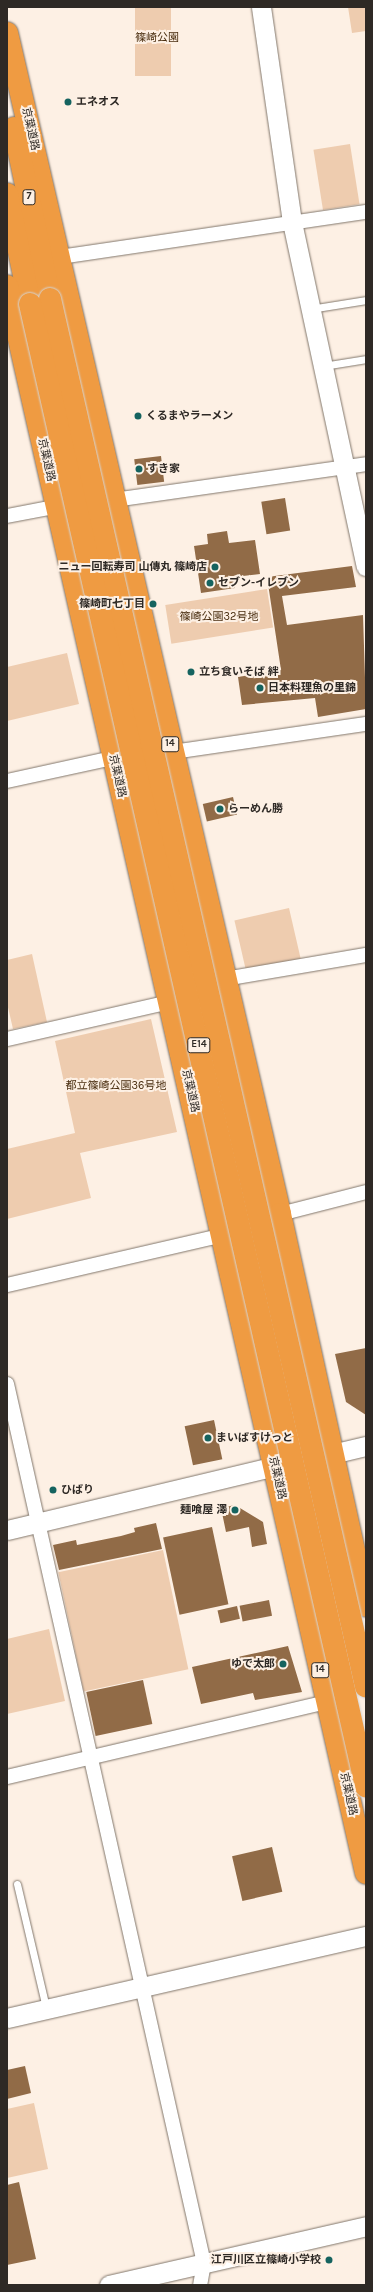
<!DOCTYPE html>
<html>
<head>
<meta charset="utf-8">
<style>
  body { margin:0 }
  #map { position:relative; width:373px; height:2292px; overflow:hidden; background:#fdf0e4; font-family:Karla,"Noto Sans JP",sans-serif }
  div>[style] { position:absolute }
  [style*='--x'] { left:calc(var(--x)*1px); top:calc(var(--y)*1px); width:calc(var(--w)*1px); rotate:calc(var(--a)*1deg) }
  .green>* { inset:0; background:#eeccaf; transform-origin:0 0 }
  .building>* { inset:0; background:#916b47; transform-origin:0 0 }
  .roads { filter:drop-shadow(0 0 1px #82776c) drop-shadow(0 0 1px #82776c) }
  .lane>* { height:7px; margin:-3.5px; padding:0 3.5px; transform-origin:3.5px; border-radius:3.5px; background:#fff }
  .street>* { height:14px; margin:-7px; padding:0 7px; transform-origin:7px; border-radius:7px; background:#fff }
  .secondary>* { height:19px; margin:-9.5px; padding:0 9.5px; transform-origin:9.5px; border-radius:9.5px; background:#fff }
  .highway>* { height:22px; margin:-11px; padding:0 11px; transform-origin:11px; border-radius:11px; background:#ef9b42 }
  .bridges { filter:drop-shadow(0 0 1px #d5d4d3) drop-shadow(0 0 1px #d5d4d3) }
  .highway-bridge>* { height:22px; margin:-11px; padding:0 11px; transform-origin:11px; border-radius:11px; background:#ef9b42 }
  .dots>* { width:11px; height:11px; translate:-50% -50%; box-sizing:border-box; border:2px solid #fdf0e4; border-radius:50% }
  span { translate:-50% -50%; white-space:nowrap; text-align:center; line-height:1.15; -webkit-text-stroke:4px #fdf0e4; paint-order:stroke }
  .shield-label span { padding:1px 3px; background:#fdf0e4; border:1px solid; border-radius:3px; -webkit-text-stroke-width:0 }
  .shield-label { font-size:10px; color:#2e2925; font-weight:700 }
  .park-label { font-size:11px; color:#492d0f }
  .poi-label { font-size:11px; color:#2e2925; font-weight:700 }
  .left { translate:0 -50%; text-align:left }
  .right { translate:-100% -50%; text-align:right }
  .street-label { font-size:11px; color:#2e2925 }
  .frame { position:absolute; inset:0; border:8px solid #2e2925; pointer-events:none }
</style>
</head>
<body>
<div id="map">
  <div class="green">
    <div style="left:135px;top:7px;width:36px;height:69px"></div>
    <div style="clip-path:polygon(348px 7px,366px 7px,366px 31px,352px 33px)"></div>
    <div style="left:350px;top:144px;width:61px;height:37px;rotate:81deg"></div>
    <div style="left:267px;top:589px;width:39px;height:103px;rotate:81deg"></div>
    <div style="clip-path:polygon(67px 653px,79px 704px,7px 721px,7px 667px)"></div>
    <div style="left:289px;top:908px;width:52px;height:56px;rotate:77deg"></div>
    <div style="clip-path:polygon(32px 954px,47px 1022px,13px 1029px,7px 1003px,7px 960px)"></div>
    <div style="clip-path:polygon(151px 1019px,177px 1132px,80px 1153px,91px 1198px,7px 1219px,7px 1149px,75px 1133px,55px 1041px)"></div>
    <div style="left:163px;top:1550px;width:122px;height:107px;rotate:78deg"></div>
    <div style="clip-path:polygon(49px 1629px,65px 1701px,7px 1714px,7px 1639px)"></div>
    <div style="clip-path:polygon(34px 2103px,48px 2169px,7px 2178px,7px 2109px)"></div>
  </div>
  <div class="building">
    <div style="left:161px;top:456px;width:26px;height:27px;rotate:83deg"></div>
    <div style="left:285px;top:498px;width:33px;height:24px;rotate:81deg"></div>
    <div style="clip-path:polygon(227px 531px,229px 543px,255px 540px,260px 574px,234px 577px,235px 588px,201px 593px,194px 546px,208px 544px,207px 534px)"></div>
    <div style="clip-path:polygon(352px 566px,356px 587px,282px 596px,287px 625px,363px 615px,366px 709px,318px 717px,315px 698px,242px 705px,238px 677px,281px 670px,267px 577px)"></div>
    <div style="left:233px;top:797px;width:18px;height:31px;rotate:77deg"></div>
    <div style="clip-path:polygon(366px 1348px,366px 1415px,346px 1402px,335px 1354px)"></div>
    <div style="left:214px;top:1420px;width:40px;height:30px;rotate:78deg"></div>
    <div style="clip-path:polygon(235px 1505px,263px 1522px,267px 1544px,252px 1547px,249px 1527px,226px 1532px,221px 1508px)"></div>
    <div style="clip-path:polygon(156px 1523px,162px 1549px,59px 1570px,53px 1545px,76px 1540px,77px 1545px,121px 1536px,135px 1532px,134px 1528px)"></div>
    <div style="left:212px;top:1527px;width:79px;height:50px;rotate:78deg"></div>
    <div style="left:269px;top:1600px;width:16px;height:30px;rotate:79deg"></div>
    <div style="left:237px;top:1606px;width:13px;height:20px;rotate:77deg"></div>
    <div style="clip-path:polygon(288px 1646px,302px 1692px,255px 1700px,253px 1693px,201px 1704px,192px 1667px)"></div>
    <div style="left:143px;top:1680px;width:45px;height:58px;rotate:78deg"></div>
    <div style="left:272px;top:1847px;width:46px;height:41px;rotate:77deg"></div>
    <div style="clip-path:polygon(25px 2066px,31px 2093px,7px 2099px,7px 2070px)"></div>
    <div style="clip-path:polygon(19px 2182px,36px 2259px,7px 2265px,7px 2185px)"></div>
  </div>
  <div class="roads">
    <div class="lane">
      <div style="--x:310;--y:309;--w:57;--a:-9.1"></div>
      <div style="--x:323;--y:366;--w:44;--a:-9.2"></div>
      <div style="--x:17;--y:1884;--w:127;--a:76.8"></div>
    </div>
    <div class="street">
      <div style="--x:60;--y:257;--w:309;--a:-8.4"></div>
      <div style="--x:107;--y:501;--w:262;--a:-8.1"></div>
      <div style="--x:7;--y:516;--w:58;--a:-10.9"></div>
      <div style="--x:166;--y:753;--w:202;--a:-8.3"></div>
      <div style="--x:7;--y:781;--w:118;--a:-12.3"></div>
      <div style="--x:225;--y:979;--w:143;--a:-9.7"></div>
      <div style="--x:7;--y:1039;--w:167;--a:-12.8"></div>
      <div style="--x:280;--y:1214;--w:89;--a:-14.3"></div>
      <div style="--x:7;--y:1285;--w:222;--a:-13"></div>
      <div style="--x:7;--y:1384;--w:901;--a:77.37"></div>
      <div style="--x:204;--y:2263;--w:22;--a:100"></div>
      <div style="--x:7;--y:1777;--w:329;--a:-13.2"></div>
    </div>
    <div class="secondary">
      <div style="--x:261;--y:7;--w:217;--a:81.8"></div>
      <div style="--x:292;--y:222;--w:352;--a:77.9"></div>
      <div style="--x:319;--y:1457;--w:48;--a:-13.2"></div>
      <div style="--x:7;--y:1530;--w:289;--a:-13.4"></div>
      <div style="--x:7;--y:2018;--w:368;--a:-12.9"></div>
      <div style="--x:109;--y:2285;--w:264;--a:-12.9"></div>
    </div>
    <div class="highway">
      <div style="--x:7;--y:33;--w:1212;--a:76.98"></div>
      <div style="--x:280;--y:1214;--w:401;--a:77.6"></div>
      <div style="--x:14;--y:128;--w:175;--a:78.1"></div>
      <div style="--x:7;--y:194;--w:112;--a:78.2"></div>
      <div style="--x:7;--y:286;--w:1627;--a:77.25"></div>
    </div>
  </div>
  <div class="bridges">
    <div class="highway-bridge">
      <div style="--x:50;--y:299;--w:1423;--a:77.17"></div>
      <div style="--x:30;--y:304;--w:1520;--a:77.23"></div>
    </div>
  </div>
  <div class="dots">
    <div style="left:68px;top:102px;background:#15635f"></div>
    <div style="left:138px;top:416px;background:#15635f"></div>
    <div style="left:139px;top:469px;background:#15635f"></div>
    <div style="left:215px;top:567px;background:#15635f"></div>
    <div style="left:210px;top:583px;background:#15635f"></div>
    <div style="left:153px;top:604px;background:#15635f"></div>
    <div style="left:191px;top:672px;background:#15635f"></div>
    <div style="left:260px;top:688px;background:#15635f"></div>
    <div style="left:220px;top:809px;background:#15635f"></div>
    <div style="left:208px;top:1438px;background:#15635f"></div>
    <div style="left:53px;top:1490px;background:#15635f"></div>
    <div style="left:235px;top:1510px;background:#15635f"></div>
    <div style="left:283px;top:1664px;background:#15635f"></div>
    <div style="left:329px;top:2260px;background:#15635f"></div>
  </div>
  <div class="shield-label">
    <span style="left:29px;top:197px">7</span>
    <span style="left:170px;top:744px">14</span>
    <span style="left:199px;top:1045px">E14</span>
    <span style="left:320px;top:1670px">14</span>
  </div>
  <div class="park-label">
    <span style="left:157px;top:38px">篠崎公園</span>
    <span style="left:219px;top:617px">篠崎公園32号地</span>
    <span style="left:116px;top:1086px">都立篠崎公園36号地</span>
  </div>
  <div class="poi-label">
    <span class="left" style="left:76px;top:102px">エネオス</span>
    <span class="left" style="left:146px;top:416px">くるまやラーメン</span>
    <span class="left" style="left:147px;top:469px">すき家</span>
    <span class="right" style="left:207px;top:567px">ニュー回転寿司 山傳丸 篠崎店</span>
    <span class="left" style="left:218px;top:583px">セブン-イレブン</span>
    <span class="right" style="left:145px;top:604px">篠崎町七丁目</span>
    <span class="left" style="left:199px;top:672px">立ち食いそば 絆</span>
    <span class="left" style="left:268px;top:688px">日本料理魚の里錦</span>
    <span class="left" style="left:228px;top:809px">らーめん勝</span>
    <span class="left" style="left:216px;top:1438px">まいばすけっと</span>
    <span class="left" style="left:61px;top:1490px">ひばり</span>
    <span class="right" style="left:227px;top:1510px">麺喰屋 澤</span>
    <span class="right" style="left:275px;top:1664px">ゆで太郎</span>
    <span class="right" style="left:321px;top:2260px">江戸川区立篠崎小学校</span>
  </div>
  <div class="street-label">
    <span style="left:30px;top:129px;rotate:77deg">京葉道路</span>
    <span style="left:46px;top:460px;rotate:77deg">京葉道路</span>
    <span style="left:117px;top:776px;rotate:77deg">京葉道路</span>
    <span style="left:190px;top:1091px;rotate:77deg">京葉道路</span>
    <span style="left:277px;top:1478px;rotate:77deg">京葉道路</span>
    <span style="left:348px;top:1794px;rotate:77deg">京葉道路</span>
  </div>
  <div class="frame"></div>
</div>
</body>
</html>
